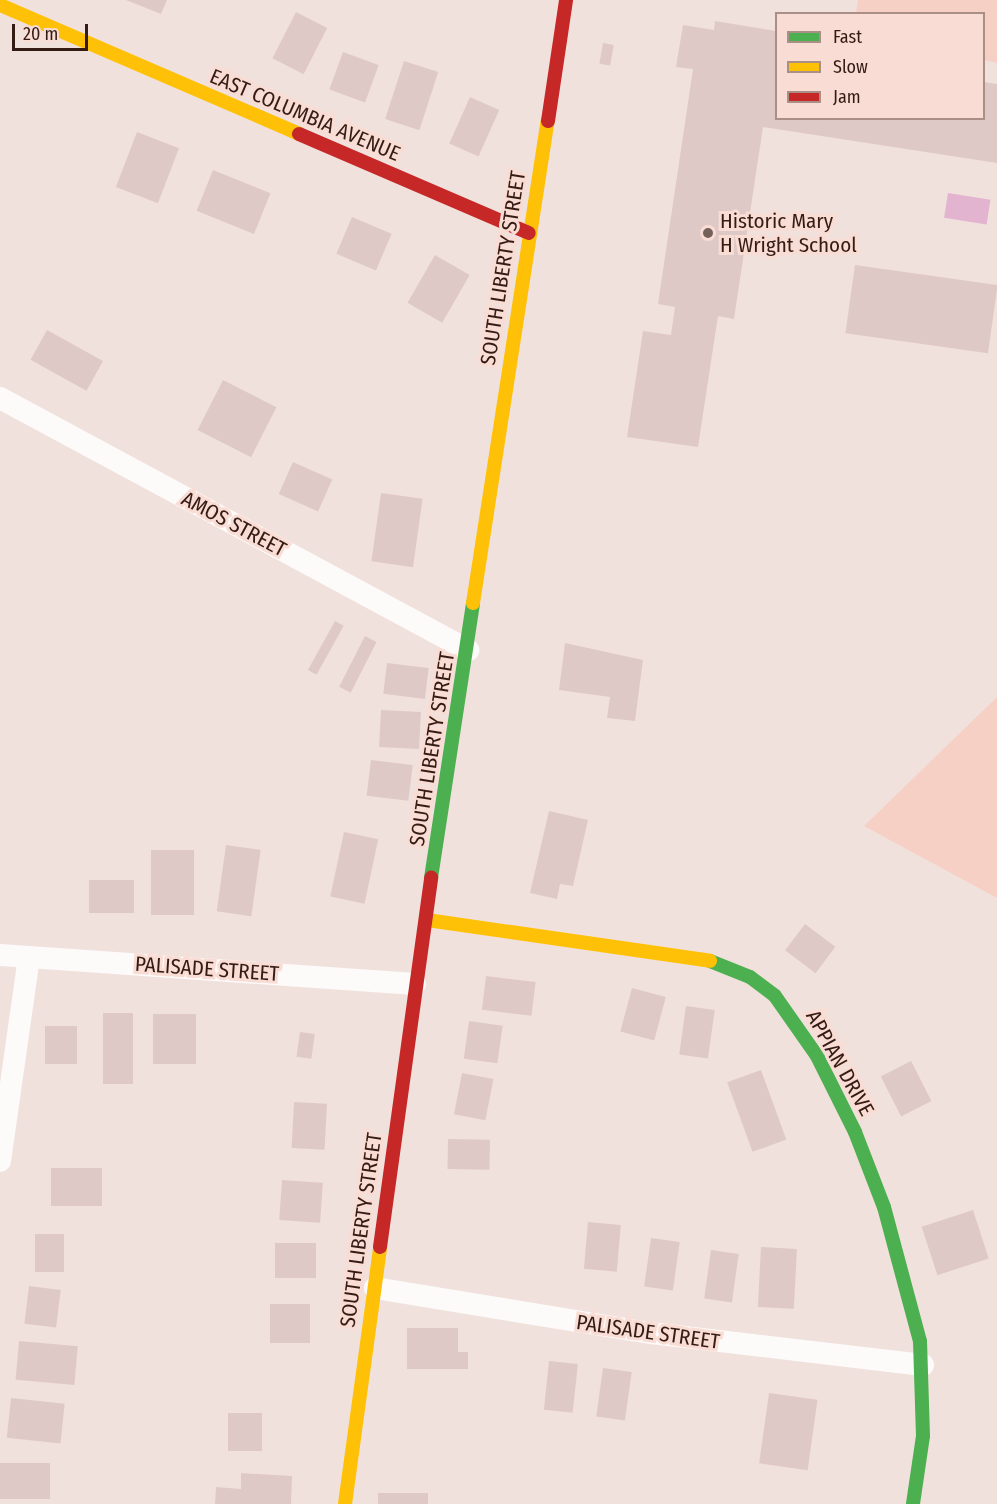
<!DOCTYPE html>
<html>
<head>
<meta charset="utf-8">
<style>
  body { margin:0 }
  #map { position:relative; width:997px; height:1504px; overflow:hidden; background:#f1e1dc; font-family:"Fira Sans Condensed",sans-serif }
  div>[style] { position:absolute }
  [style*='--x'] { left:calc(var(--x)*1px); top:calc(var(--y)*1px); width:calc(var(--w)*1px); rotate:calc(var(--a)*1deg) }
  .green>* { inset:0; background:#f6d0c5 }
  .water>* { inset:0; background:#e2b4cf; transform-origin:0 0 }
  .building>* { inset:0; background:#dfc9c7; transform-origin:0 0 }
  .street>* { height:22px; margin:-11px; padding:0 11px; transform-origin:11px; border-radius:11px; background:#fdfafa }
  .fast>* { height:14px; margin:-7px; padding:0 7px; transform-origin:7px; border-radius:7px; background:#4caf50 }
  .slow>* { height:14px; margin:-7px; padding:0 7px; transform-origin:7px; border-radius:7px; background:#ffc107 }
  .jam>* { height:14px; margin:-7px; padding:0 7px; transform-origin:7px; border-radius:7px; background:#c62828 }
  .dots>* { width:16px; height:16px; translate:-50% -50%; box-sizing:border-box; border:3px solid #f9ddd4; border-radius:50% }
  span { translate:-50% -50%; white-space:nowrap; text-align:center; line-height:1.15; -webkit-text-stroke:6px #f9ddd4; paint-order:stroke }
  .street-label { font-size:21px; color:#341b14 }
  .poi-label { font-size:21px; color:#341b14 }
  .left { translate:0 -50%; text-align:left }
  .legend { position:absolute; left:775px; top:12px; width:210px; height:108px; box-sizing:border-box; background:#f9ddd4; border:2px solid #aa8f87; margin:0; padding:8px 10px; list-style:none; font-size:18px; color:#341b14 }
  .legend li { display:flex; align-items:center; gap:12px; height:30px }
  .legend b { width:30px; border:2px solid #aa8f87 }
  .scale { position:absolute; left:12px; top:24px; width:76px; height:27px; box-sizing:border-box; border:3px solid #341b14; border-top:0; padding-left:8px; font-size:18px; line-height:21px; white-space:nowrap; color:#341b14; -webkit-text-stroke:4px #f9ddd4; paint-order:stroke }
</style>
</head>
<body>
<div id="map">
  <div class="green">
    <div style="clip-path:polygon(858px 0,997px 0,997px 63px,984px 60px,984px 14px,856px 13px)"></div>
    <div style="clip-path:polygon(997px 697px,997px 898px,864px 826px)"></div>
  </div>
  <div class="water">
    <div style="left:948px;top:193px;width:43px;height:25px;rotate:9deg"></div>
  </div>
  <div class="building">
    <div style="clip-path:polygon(126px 0,167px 0,161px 14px)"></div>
    <div style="left:296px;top:12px;width:35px;height:52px;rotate:27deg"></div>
    <div style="clip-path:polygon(715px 21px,776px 31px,776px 118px,984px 118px,984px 82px,997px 84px,997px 163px,763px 127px,734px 319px,718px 316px,698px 447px,627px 437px,643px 331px,671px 335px,675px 307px,658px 304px,693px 69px,676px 67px,683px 25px,714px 30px)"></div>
    <div style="left:603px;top:43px;width:11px;height:21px;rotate:10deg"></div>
    <div style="left:343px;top:52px;width:38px;height:40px;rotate:20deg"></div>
    <div style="left:404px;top:61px;width:36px;height:61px;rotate:18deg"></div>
    <div style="left:470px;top:97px;width:32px;height:51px;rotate:24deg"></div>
    <div style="left:137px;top:132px;width:45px;height:59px;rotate:21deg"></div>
    <div style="left:213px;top:170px;width:62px;height:44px;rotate:22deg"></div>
    <div style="left:352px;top:217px;width:43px;height:40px;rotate:23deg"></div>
    <div style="left:435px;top:255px;width:40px;height:55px;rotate:30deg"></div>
    <div style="left:855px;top:265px;width:144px;height:69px;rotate:8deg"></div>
    <div style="left:47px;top:330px;width:64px;height:34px;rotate:29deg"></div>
    <div style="left:223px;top:380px;width:60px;height:56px;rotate:27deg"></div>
    <div style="left:293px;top:462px;width:43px;height:35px;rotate:24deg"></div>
    <div style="left:381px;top:493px;width:42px;height:69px;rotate:8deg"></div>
    <div style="left:335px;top:621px;width:10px;height:56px;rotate:29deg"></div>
    <div style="left:365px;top:636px;width:13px;height:57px;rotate:27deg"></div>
    <div style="clip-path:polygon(565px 643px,643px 660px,635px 721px,607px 718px,610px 697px,559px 690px)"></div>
    <div style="left:387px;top:663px;width:42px;height:31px;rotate:7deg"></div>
    <div style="left:381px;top:710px;width:40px;height:37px;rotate:3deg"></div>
    <div style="left:371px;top:760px;width:42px;height:36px;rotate:7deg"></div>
    <div style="clip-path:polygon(549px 811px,588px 820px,573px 886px,560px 884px,557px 899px,530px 893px)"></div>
    <div style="left:344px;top:832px;width:35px;height:66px;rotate:12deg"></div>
    <div style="left:226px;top:845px;width:35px;height:67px;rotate:8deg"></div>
    <div style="left:151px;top:850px;width:43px;height:65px"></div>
    <div style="left:89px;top:880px;width:45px;height:33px"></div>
    <div style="left:805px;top:924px;width:38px;height:33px;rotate:37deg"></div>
    <div style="left:486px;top:976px;width:50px;height:34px;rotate:7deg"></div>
    <div style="left:632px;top:988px;width:35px;height:45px;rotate:15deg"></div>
    <div style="left:686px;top:1006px;width:29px;height:49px;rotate:8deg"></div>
    <div style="left:103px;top:1013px;width:30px;height:71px"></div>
    <div style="left:153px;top:1014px;width:43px;height:50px"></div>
    <div style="left:469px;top:1021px;width:34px;height:38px;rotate:8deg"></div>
    <div style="left:45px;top:1026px;width:32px;height:38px"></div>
    <div style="left:300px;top:1032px;width:15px;height:25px;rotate:8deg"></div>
    <div style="left:911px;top:1061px;width:45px;height:34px;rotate:63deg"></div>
    <div style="left:761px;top:1070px;width:74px;height:36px;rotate:70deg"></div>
    <div style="left:462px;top:1073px;width:32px;height:42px;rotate:11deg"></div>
    <div style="left:294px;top:1102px;width:33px;height:46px;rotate:3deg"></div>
    <div style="left:448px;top:1139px;width:42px;height:30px;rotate:1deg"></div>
    <div style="left:51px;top:1168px;width:51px;height:38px"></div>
    <div style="left:282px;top:1180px;width:41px;height:40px;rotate:4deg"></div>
    <div style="left:973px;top:1210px;width:51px;height:54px;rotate:72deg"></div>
    <div style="left:588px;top:1222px;width:33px;height:47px;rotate:5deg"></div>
    <div style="left:35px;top:1234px;width:29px;height:38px"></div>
    <div style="left:651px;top:1238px;width:29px;height:49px;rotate:8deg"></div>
    <div style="left:275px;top:1243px;width:41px;height:35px"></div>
    <div style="left:761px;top:1247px;width:36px;height:60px;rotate:3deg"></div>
    <div style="left:711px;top:1250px;width:28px;height:49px;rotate:8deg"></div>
    <div style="left:29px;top:1286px;width:32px;height:38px;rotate:7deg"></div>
    <div style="left:270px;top:1304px;width:40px;height:39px"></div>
    <div style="clip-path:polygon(407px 1328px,458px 1328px,458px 1352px,468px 1352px,468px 1369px,407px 1369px)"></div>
    <div style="left:19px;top:1341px;width:59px;height:39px;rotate:5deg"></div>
    <div style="left:549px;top:1361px;width:29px;height:49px;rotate:6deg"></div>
    <div style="left:603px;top:1368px;width:29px;height:49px;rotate:8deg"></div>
    <div style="left:769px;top:1393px;width:49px;height:71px;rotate:8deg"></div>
    <div style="left:11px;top:1398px;width:54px;height:40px;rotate:6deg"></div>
    <div style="left:228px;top:1413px;width:34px;height:38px"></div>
    <div style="left:0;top:1463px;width:50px;height:36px"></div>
    <div style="clip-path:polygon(241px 1473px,292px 1476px,291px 1504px,215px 1504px,216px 1487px,241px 1489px)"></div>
    <div style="left:378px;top:1493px;width:50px;height:11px"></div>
  </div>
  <div class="street">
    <div style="--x:0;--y:398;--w:532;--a:28.3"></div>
    <div style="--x:0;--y:955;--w:416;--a:4"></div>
    <div style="--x:0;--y:1161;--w:206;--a:-81.9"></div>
    <div style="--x:375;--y:1288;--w:280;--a:9.3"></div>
    <div style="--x:651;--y:1333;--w:274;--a:6.7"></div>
  </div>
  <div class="fast">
    <div style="--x:431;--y:878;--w:278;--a:-81.3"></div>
    <div style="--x:710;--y:961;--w:43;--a:21.8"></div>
    <div style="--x:750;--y:977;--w:31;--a:37"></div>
    <div style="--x:775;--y:996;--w:73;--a:55"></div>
    <div style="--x:817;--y:1056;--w:85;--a:63.4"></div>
    <div style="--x:855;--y:1132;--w:80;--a:68.9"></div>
    <div style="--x:884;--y:1207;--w:139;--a:75"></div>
    <div style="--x:920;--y:1341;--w:95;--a:88.2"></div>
    <div style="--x:923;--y:1436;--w:69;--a:98.4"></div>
  </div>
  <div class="slow">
    <div style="--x:0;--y:5;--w:326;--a:23.3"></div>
    <div style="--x:473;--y:603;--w:488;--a:-81.2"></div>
    <div style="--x:427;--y:920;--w:286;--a:8.2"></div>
    <div style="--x:345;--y:1504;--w:259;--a:-82.2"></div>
  </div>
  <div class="jam">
    <div style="--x:548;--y:121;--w:122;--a:-81.5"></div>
    <div style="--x:299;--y:134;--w:250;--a:23.3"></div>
    <div style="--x:380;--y:1247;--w:373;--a:-82.1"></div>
  </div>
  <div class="dots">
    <div style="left:708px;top:233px;background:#76605a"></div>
  </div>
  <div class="street-label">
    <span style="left:305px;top:115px;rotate:23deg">EAST COLUMBIA AVENUE</span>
    <span style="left:503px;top:268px;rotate:-81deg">SOUTH LIBERTY STREET</span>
    <span style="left:234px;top:524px;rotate:28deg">AMOS STREET</span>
    <span style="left:432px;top:749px;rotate:-81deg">SOUTH LIBERTY STREET</span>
    <span style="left:207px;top:969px;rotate:4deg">PALISADE STREET</span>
    <span style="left:840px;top:1063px;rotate:61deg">APPIAN DRIVE</span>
    <span style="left:361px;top:1230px;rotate:-82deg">SOUTH LIBERTY STREET</span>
    <span style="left:648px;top:1332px;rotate:8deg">PALISADE STREET</span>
  </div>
  <div class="poi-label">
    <span class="left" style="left:720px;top:233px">Historic Mary<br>H Wright School</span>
  </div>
  <ul class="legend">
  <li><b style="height:8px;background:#4caf50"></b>Fast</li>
  <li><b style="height:8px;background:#ffc107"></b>Slow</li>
  <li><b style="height:8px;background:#c62828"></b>Jam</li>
  </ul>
  <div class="scale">20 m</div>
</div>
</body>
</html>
